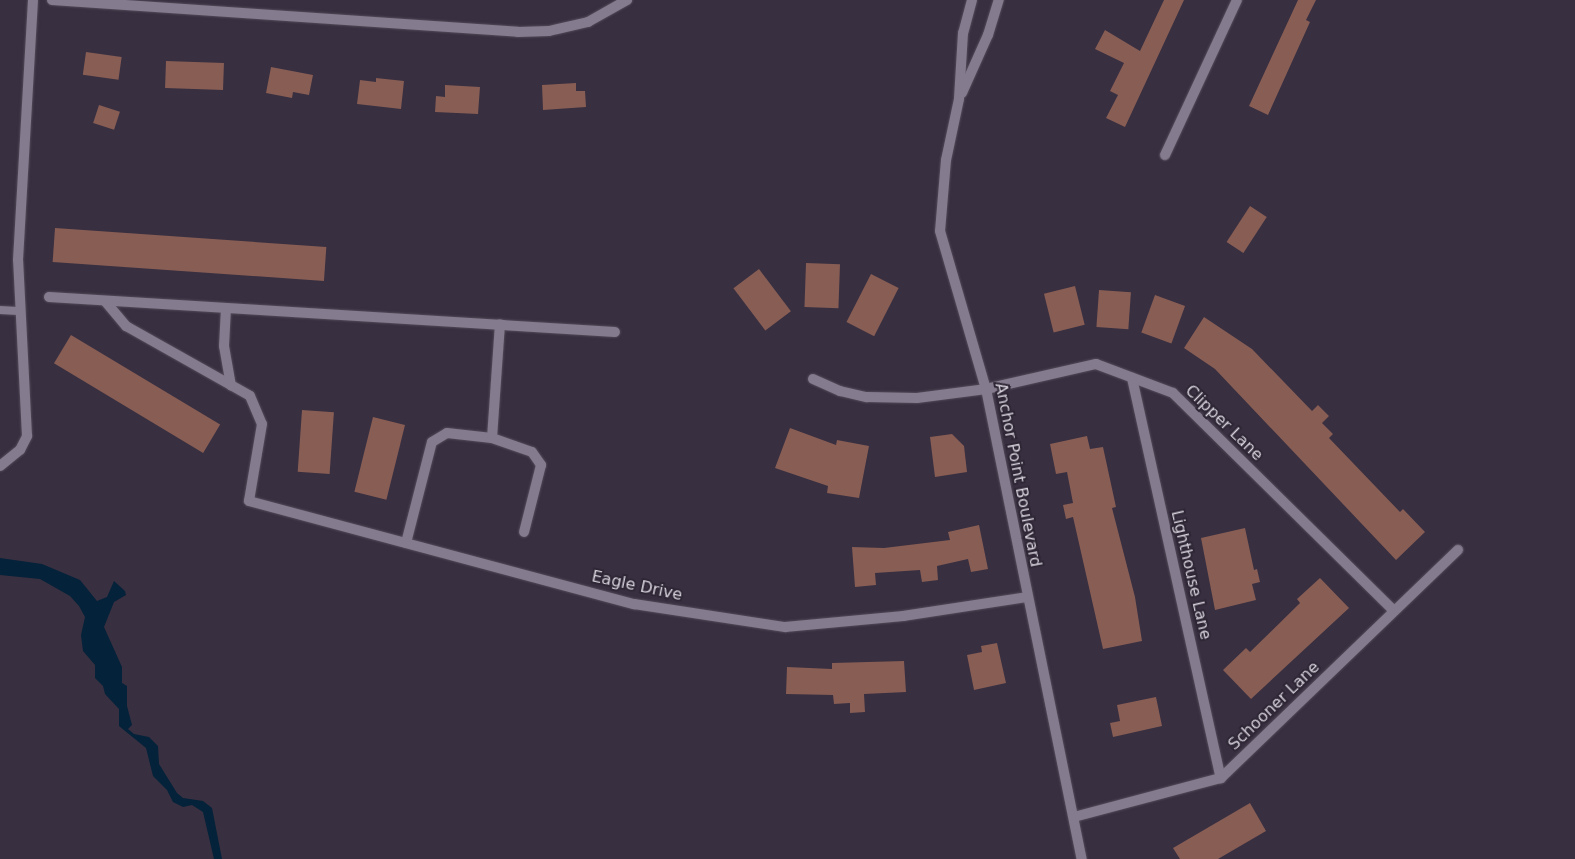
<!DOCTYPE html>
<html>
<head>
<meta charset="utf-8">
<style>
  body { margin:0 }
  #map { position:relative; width:1575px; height:859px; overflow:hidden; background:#382f40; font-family:"DejaVu Sans",sans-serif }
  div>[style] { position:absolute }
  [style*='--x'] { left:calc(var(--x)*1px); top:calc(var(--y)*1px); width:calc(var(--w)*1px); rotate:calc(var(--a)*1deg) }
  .water>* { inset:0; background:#042239 }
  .building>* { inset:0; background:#875d54; transform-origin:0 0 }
  .roads { filter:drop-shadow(0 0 1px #524b59) drop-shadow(0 0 1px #524b59) }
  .lane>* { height:8px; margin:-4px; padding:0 4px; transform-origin:4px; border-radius:4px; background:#857b8e }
  .street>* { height:10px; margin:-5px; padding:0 5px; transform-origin:5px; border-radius:5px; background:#857b8e }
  span { translate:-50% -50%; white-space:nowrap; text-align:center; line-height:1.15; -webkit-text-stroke:4px #2e2635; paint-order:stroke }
  .street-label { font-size:16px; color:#d6d1db }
</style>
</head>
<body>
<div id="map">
  <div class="water">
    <div style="clip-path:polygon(0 558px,42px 564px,80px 580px,97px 601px,107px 597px,114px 581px,125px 591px,126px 595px,114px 602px,104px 627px,122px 667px,122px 683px,127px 686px,127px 706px,132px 725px,128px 729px,134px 734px,149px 737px,158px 746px,159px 764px,177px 793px,183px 798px,203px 801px,212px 808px,222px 859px,214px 859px,203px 812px,192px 805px,183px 807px,173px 802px,167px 790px,153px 776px,146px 748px,119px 726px,119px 709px,105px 694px,103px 686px,95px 678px,95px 665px,83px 651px,81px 635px,85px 617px,79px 606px,70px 596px,40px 579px,0 575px)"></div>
  </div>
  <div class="building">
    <div style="clip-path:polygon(1164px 0,1184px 0,1125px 127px,1106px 118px,1118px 95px,1110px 91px,1124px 63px,1095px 49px,1105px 30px,1140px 51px)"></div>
    <div style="clip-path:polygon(1298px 0,1316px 0,1306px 20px,1310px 22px,1268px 115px,1249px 106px)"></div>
    <div style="left:86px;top:52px;width:36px;height:23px;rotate:8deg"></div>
    <div style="left:166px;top:61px;width:58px;height:27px;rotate:2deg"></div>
    <div style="clip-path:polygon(271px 67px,313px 75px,309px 95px,293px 92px,292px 98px,266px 93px)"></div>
    <div style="clip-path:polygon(376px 78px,404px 81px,401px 109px,357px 104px,360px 80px,376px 82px)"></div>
    <div style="clip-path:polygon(576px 83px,576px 91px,585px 91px,586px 107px,543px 110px,542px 85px)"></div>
    <div style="clip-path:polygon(445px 85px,480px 87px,478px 114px,435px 112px,436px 96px,445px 97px)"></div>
    <div style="left:99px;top:105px;width:22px;height:19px;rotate:18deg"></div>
    <div style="left:1250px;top:206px;width:20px;height:43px;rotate:33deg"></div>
    <div style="left:55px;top:228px;width:272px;height:34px;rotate:4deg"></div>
    <div style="left:806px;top:263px;width:34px;height:44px;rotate:2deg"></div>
    <div style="left:759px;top:269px;width:53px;height:32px;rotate:53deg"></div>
    <div style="left:871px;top:274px;width:31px;height:54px;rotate:27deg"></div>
    <div style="left:1075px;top:286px;width:40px;height:32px;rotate:76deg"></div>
    <div style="left:1099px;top:290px;width:32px;height:37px;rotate:4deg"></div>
    <div style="left:1155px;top:295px;width:32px;height:40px;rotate:20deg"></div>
    <div style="clip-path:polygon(1204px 317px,1252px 349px,1312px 411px,1318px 405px,1329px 416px,1322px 423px,1333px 434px,1329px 438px,1400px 512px,1403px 509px,1425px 532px,1396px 560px,1215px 369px,1184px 348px)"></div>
    <div style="left:71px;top:335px;width:174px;height:33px;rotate:31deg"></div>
    <div style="left:302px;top:410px;width:32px;height:62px;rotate:4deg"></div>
    <div style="left:373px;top:417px;width:33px;height:77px;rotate:14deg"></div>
    <div style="clip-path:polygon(790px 428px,836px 445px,837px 440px,869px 446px,859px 498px,827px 493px,828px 486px,775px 468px)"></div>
    <div style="clip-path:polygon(952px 434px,964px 446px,967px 472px,935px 477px,930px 437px)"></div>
    <div style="clip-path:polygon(1087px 436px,1090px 449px,1103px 447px,1116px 507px,1112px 508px,1135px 597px,1142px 641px,1103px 649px,1073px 517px,1066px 519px,1063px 505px,1073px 503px,1067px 472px,1056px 474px,1050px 444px)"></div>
    <div style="clip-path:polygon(979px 525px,988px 569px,971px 572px,968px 559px,937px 566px,938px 580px,922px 582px,920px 570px,875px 573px,876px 585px,855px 587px,852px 547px,884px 548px,950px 540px,948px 532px)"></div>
    <div style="clip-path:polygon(1245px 528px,1254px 570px,1257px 569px,1260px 582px,1252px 584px,1256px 600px,1215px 610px,1201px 538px)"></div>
    <div style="clip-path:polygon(1320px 578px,1349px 608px,1251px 699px,1223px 670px,1246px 648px,1250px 652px,1300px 603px,1297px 599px)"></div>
    <div style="clip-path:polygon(997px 643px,1006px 683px,974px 690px,967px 655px,982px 652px,981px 646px)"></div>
    <div style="clip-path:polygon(904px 661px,906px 692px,864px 694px,865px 712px,850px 713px,850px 703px,834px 704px,833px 695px,786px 694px,787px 667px,832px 669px,832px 663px)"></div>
    <div style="clip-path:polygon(1156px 697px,1162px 726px,1113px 737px,1110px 723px,1120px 721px,1117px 705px)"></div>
    <div style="clip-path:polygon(1250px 803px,1266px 831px,1218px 859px,1180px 859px,1173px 848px)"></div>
  </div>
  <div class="roads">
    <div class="lane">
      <div style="--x:0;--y:310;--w:18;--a:3"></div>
    </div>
    <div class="street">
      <div style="--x:52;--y:0;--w:467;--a:3.9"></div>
      <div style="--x:518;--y:32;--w:31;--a:-2"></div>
      <div style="--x:549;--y:31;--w:40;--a:-13"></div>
      <div style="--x:588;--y:22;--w:45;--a:-29.4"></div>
      <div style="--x:972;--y:0;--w:34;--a:105"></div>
      <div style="--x:963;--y:33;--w:66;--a:93.5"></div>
      <div style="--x:959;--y:99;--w:62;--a:102"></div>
      <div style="--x:946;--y:160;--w:71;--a:94.8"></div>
      <div style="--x:940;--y:231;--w:165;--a:73.8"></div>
      <div style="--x:986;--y:389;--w:480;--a:78.5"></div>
      <div style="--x:962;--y:93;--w:64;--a:-65.9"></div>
      <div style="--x:988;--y:35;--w:37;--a:-73"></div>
      <div style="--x:1165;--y:155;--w:171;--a:-65.1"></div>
      <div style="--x:49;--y:297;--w:567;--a:3.54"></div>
      <div style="--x:105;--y:301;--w:33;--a:50"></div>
      <div style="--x:126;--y:326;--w:142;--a:29.4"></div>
      <div style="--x:250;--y:396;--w:30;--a:67"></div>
      <div style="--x:262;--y:424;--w:78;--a:99.6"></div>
      <div style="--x:249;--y:501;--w:399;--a:15"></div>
      <div style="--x:634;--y:604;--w:153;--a:8.7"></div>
      <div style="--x:785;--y:627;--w:119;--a:-5.3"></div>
      <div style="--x:903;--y:616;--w:125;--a:-8.7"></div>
      <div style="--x:226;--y:308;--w:38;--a:93"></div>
      <div style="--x:224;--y:346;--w:40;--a:80"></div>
      <div style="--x:1132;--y:378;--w:410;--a:77.5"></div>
      <div style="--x:813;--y:379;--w:30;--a:24"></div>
      <div style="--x:840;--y:391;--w:28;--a:13"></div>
      <div style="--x:867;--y:397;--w:50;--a:1.1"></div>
      <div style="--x:917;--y:398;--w:70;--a:-7.4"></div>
      <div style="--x:986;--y:389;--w:113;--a:-12.8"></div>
      <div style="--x:1096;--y:364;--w:82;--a:20.6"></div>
      <div style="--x:1173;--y:393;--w:310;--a:44.6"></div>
      <div style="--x:492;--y:438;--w:114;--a:-86"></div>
      <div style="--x:0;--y:466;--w:26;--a:-39"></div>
      <div style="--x:20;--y:450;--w:16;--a:-63"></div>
      <div style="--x:27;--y:436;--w:176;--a:-92.9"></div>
      <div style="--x:18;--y:260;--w:260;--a:-86.7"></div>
      <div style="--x:406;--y:543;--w:104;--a:-75.6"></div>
      <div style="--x:432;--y:442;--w:17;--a:-31"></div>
      <div style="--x:447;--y:433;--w:45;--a:6.3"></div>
      <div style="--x:492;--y:438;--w:42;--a:19.3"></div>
      <div style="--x:532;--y:452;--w:16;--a:55"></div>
      <div style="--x:541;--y:465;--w:69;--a:104.2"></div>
      <div style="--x:1074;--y:817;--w:152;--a:-14.9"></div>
      <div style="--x:1221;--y:778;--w:329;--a:-43.9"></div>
    </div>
  </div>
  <div class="street-label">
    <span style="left:1224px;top:423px;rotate:44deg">Clipper Lane</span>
    <span style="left:1018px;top:475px;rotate:79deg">Anchor Point Boulevard</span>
    <span style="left:1191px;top:575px;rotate:77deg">Lighthouse Lane</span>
    <span style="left:637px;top:586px;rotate:12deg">Eagle Drive</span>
    <span style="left:1274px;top:706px;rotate:-44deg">Schooner Lane</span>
  </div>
</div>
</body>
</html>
